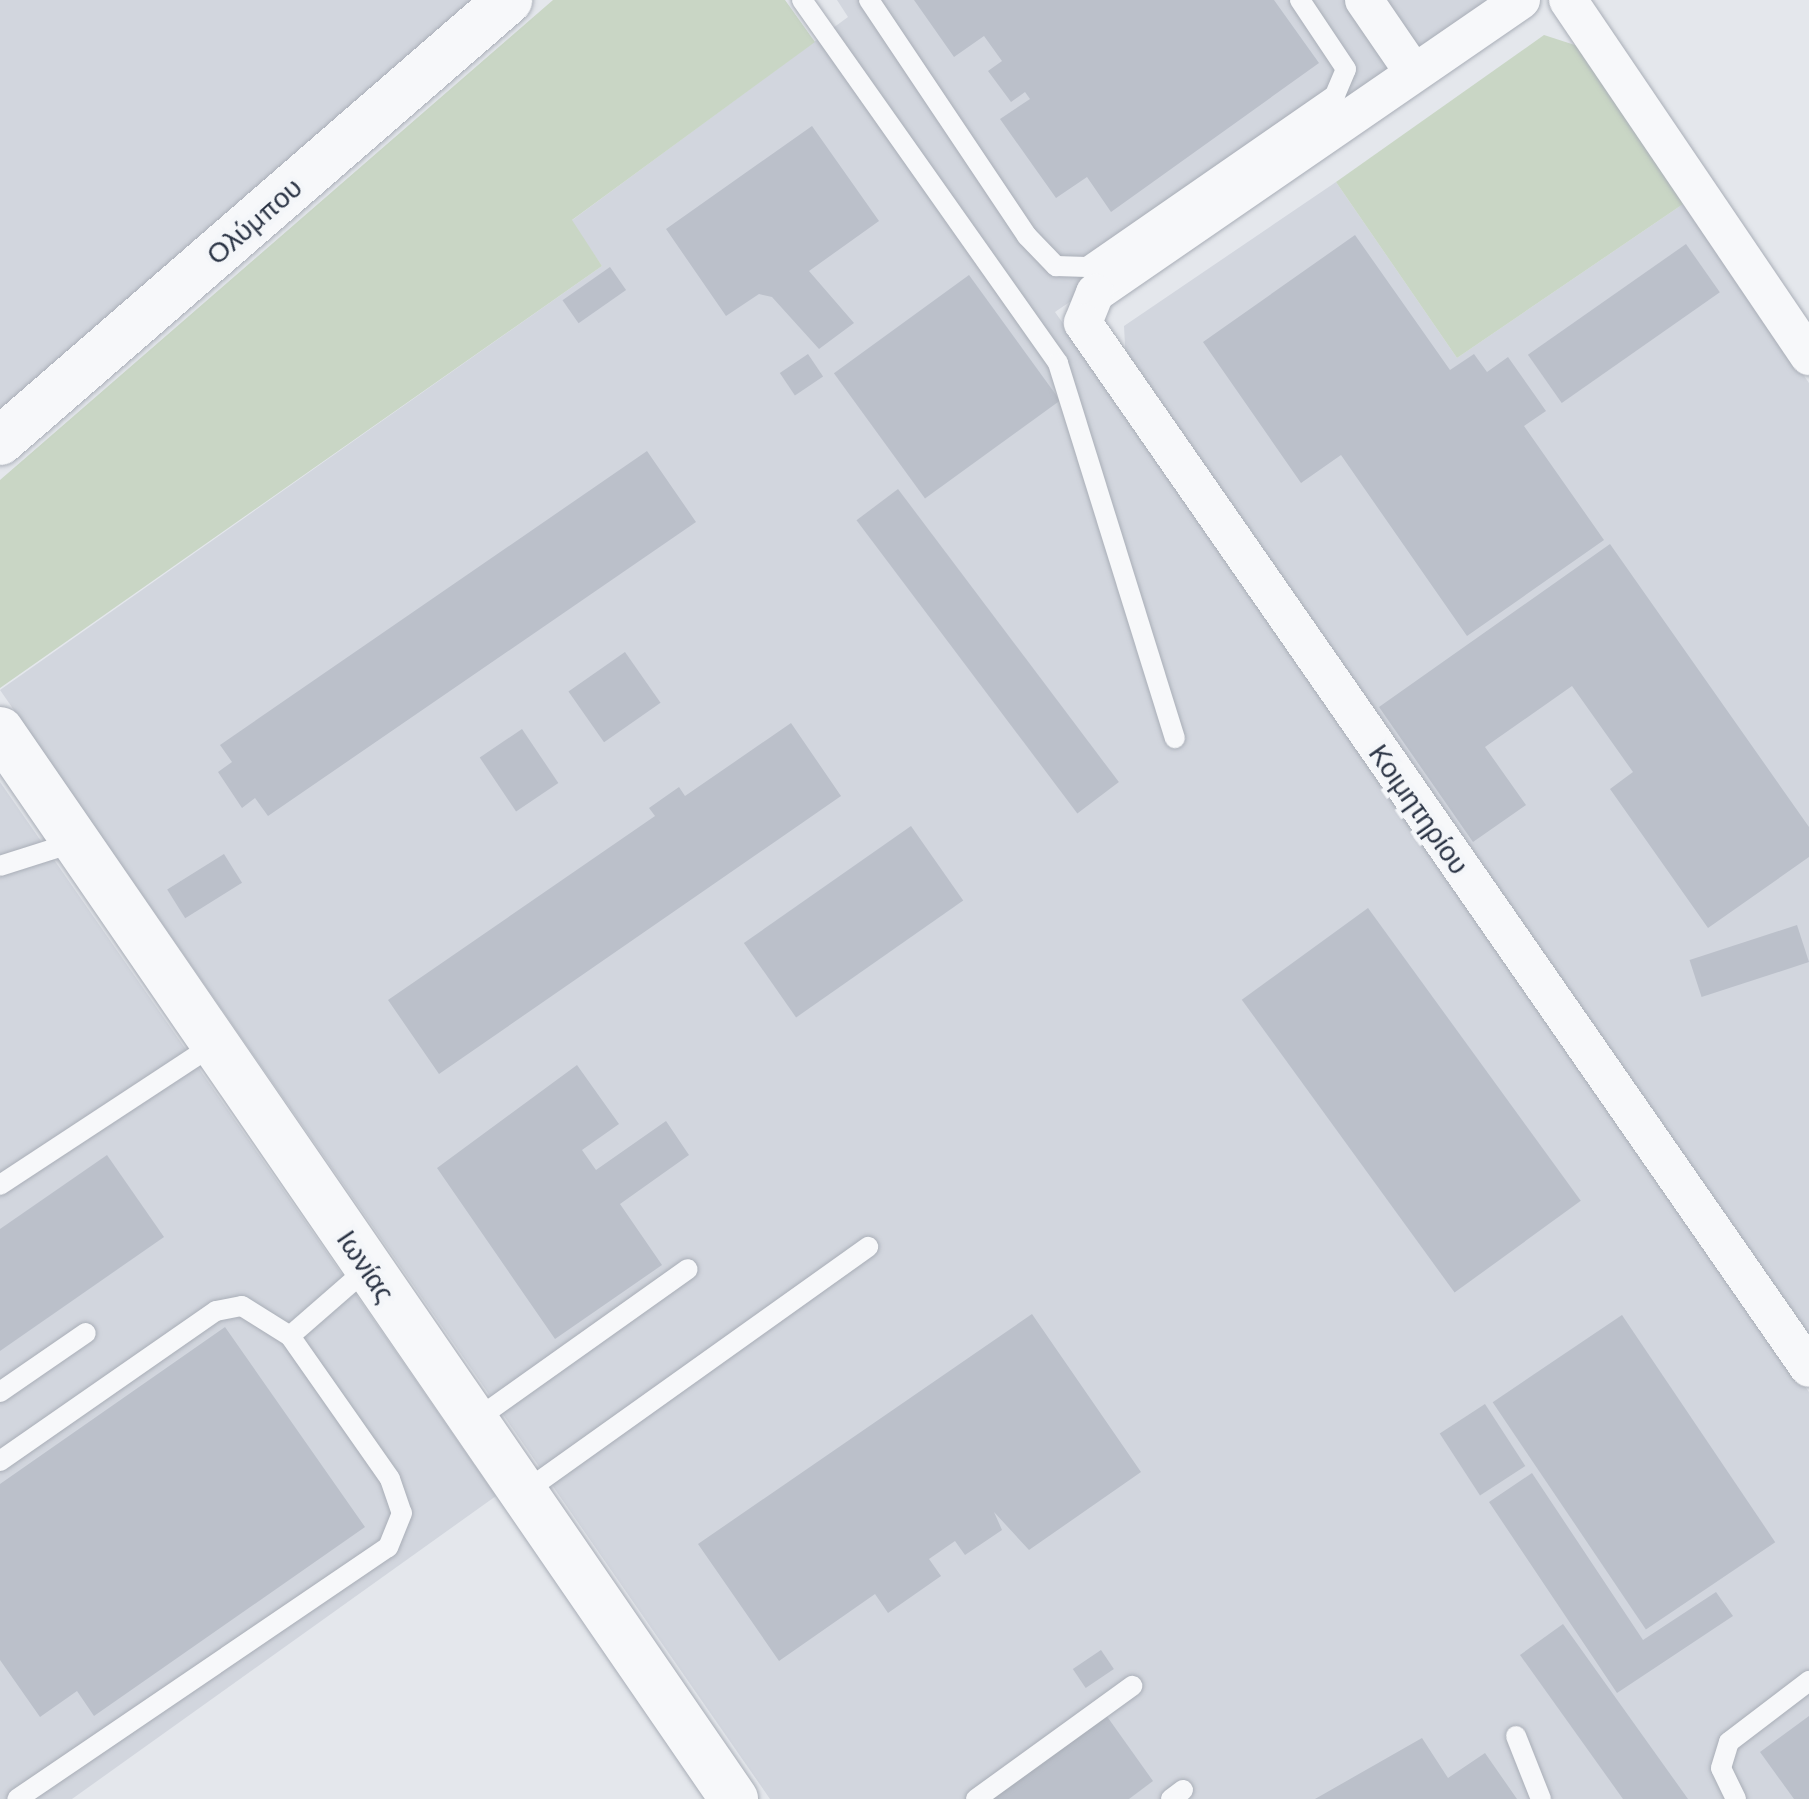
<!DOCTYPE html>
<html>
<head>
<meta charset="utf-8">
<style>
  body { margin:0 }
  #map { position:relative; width:1809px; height:1799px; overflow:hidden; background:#e4e7ec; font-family:"PT Sans",sans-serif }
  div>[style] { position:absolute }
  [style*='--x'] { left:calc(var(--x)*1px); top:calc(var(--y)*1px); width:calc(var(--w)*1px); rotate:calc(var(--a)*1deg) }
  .built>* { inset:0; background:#d2d6de }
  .green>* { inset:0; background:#c9d6c5 }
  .building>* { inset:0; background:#bbc0ca; transform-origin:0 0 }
  .roads { filter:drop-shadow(0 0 2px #a9aeb7) drop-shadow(0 0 2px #a9aeb7) }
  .service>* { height:20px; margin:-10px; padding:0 10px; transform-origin:10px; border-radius:10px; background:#f7f8fa }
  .minor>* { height:38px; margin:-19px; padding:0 19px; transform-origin:19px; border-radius:19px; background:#f7f8fa }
  .tertiary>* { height:48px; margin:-24px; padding:0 24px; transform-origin:24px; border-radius:24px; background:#f7f8fa }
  span { translate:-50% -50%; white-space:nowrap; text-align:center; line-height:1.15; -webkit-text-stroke:9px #f4f6f9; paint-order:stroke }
  .street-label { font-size:28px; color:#2b3445 }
</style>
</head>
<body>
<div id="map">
  <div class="built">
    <div style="clip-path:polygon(0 0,491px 0,0 430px)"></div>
    <div style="clip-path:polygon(837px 0,1510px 0,1055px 312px,1809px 1392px,1809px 1799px,770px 1799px,0 690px,602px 266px,571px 221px,848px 17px)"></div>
    <div style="clip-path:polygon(1336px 182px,1457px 358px,1686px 202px,1809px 383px,1809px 1357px,1126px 364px,1124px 326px)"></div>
    <div style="clip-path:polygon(0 782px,496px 1496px,72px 1799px,0 1799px)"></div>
  </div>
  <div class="green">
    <div style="clip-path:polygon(553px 0,785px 0,815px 42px,572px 220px,602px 266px,0 688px,0 480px)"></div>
    <div style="clip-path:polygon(1544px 35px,1584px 48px,1686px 202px,1457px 358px,1336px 182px)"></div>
  </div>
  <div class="building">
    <div style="clip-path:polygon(914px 0,1274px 0,1319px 63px,1111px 212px,1087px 177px,1056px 198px,1000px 119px,1030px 99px,1025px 92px,1011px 102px,988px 71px,1002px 61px,984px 36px,954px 57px)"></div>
    <div style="clip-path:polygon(812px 126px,879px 221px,809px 271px,854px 323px,819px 349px,772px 297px,759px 294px,726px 316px,666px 229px)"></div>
    <div style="clip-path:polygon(1355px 235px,1450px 370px,1474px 354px,1487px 372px,1508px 357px,1546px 411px,1524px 426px,1604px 540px,1467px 636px,1341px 455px,1301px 483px,1203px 342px)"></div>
    <div style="left:1686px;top:244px;width:59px;height:193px;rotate:55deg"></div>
    <div style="left:610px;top:267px;width:28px;height:58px;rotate:55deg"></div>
    <div style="left:969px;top:275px;width:155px;height:167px;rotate:54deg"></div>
    <div style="left:808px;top:354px;width:27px;height:34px;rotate:56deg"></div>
    <div style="clip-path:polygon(647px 451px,696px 522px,268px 816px,255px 798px,242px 808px,218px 772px,232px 762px,220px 745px)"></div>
    <div style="left:898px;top:489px;width:367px;height:52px;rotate:53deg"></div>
    <div style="clip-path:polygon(1610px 544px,1809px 827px,1809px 857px,1708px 928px,1610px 789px,1633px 772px,1572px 686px,1485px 747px,1526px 805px,1473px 842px,1379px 707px)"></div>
    <div style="left:625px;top:652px;width:62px;height:69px;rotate:55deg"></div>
    <div style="clip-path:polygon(791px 723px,841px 796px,439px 1074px,388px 1000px,655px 816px,649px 808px,679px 787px,685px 796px)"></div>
    <div style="left:522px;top:729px;width:65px;height:51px;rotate:56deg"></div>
    <div style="left:911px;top:826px;width:91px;height:204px;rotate:55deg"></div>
    <div style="left:224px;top:854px;width:34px;height:67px;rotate:58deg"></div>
    <div style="left:1368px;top:908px;width:362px;height:156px;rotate:54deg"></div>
    <div style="left:1797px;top:925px;width:39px;height:113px;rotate:72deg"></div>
    <div style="clip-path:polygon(577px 1065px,619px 1124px,582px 1150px,596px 1170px,666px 1121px,689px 1155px,620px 1204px,662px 1265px,555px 1339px,437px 1168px)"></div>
    <div style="clip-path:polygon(107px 1155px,164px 1237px,0 1351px,0 1229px)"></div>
    <div style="clip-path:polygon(1032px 1314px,1141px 1472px,1029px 1550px,994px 1512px,1002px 1530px,965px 1555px,955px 1541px,929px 1559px,941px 1576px,888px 1613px,875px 1594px,779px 1661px,698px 1544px)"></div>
    <div style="left:1622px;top:1315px;width:274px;height:156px;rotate:56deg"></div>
    <div style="clip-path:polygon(225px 1327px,365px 1527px,94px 1716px,77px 1691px,40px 1717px,0 1660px,0 1484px)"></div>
    <div style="left:1485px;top:1404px;width:74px;height:54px;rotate:57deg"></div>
    <div style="clip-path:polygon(1532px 1473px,1643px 1640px,1716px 1592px,1733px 1616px,1617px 1693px,1489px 1502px)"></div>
    <div style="clip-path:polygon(1563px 1624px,1688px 1799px,1623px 1799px,1520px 1655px)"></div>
    <div style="left:1101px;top:1650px;width:23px;height:34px;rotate:56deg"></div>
    <div style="clip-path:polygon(1106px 1715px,1153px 1781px,1129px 1799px,989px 1799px)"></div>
    <div style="clip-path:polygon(1809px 1716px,1809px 1799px,1794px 1799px,1760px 1752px)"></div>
    <div style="clip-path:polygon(1422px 1738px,1448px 1778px,1485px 1753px,1517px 1799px,1315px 1799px)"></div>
  </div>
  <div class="roads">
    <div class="service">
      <div style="--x:802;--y:0;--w:444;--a:54.8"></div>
      <div style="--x:1058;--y:363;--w:393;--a:72.7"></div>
      <div style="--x:869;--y:0;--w:284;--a:56.2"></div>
      <div style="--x:1027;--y:236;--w:42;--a:46"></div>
      <div style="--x:1056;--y:266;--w:31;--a:2"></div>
      <div style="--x:1087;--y:267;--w:302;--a:-34.7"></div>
      <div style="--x:1335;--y:95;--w:28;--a:-67"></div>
      <div style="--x:1346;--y:69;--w:83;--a:-123.7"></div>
      <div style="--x:0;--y:866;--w:79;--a:-17.7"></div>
      <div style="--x:0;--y:1185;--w:257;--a:-33.3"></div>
      <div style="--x:290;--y:1336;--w:103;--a:-41.1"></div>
      <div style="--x:0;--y:1392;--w:104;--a:-34.5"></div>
      <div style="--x:474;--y:1421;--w:262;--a:-35.4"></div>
      <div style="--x:0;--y:1461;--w:263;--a:-34.8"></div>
      <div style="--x:216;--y:1311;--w:26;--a:-11"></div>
      <div style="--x:242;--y:1306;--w:57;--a:32"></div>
      <div style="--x:290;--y:1336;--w:174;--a:55"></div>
      <div style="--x:390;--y:1479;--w:36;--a:71"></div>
      <div style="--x:402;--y:1513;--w:37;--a:112"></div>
      <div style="--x:388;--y:1547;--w:448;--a:145.8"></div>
      <div style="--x:523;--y:1493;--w:424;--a:-35.5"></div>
      <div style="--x:1516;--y:1736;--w:68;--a:68.4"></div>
      <div style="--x:976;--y:1799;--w:193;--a:-35.9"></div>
      <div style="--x:1171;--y:1799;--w:15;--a:-37"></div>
      <div style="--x:1736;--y:1799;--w:34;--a:-116"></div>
      <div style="--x:1721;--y:1768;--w:27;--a:-73"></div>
      <div style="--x:1729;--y:1742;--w:101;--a:-37.3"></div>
    </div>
    <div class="minor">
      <div style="--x:1364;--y:0;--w:88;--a:55.6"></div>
      <div style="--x:1521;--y:0;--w:517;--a:145.48"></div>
      <div style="--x:1095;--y:293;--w:32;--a:112"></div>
      <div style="--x:1083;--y:323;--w:1272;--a:55.21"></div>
      <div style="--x:1568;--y:0;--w:430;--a:55.9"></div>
    </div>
    <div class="tertiary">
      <div style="--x:0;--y:441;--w:673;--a:-40.96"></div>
      <div style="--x:0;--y:731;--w:1296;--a:55.5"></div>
    </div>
  </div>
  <div class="street-label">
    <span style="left:254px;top:221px;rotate:-41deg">Ολύμπου</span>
    <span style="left:1419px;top:809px;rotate:55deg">Κοιμητηρίου</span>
    <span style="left:366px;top:1266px;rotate:56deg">Ιωνίας</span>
  </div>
</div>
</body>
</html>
